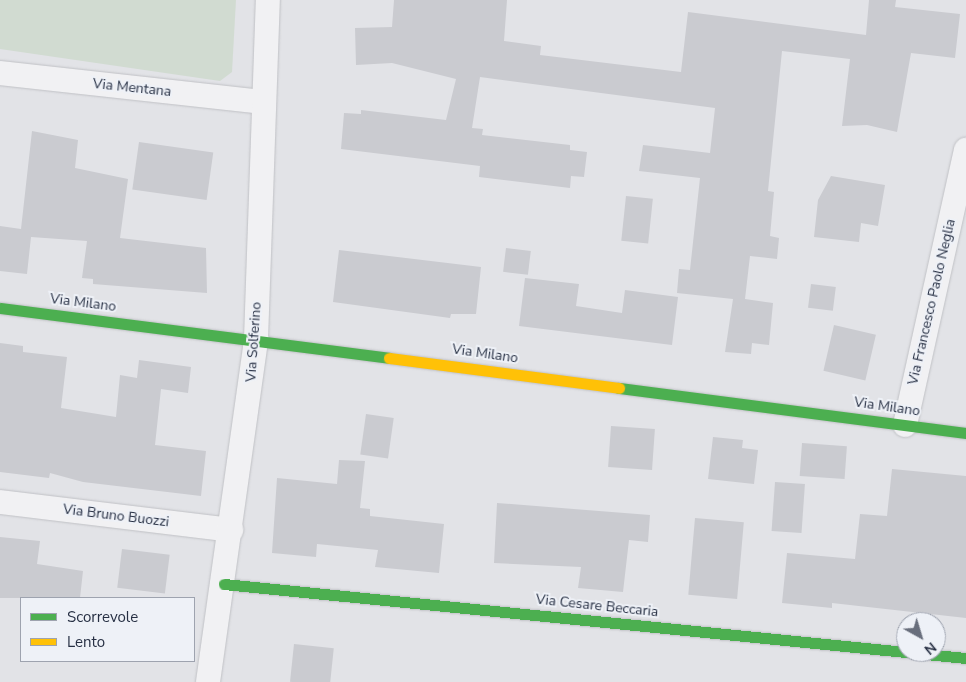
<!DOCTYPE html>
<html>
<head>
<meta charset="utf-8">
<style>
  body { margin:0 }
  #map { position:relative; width:966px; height:682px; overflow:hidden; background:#e2e3e7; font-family:"Nunito Sans",sans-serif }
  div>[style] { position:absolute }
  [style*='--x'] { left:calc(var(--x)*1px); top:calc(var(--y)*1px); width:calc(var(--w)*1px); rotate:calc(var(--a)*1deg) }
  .green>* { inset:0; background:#d1dbd1 }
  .building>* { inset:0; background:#cacbd0; transform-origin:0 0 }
  .roads { filter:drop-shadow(0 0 1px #c0c1c5) drop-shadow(0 0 1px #c0c1c5) }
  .street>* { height:24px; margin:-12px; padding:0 12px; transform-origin:12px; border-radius:12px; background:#f1f1f3 }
  .fast>* { height:11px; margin:-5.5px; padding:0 5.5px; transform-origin:5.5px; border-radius:5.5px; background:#4caf50 }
  .slow>* { height:11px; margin:-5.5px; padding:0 5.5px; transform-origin:5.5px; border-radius:5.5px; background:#ffc107 }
  span { translate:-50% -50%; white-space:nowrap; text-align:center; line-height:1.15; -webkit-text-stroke:4px #eef1f7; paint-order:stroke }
  .street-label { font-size:14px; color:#262f43 }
  .legend { position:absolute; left:20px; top:597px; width:175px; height:65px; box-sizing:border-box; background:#eef1f7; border:1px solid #9ea3af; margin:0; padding:6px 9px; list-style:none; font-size:15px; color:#262f43 }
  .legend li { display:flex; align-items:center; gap:10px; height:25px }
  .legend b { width:25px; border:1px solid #9ea3af }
  .north { position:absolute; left:896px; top:612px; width:50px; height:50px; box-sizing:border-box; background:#eef1f7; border:1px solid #9ea3af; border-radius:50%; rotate:141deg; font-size:14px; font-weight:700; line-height:20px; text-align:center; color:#262f43 }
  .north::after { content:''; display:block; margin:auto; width:18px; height:22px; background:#686e7c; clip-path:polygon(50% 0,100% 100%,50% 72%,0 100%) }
</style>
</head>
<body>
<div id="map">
  <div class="green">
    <div style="clip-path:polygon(0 0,236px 0,232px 72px,220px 81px,0 49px)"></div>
  </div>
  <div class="building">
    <div style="clip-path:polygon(394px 0,507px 0,504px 41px,541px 46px,540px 55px,681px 72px,688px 12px,866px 35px,869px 0,896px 0,895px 7px,960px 14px,955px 58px,911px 53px,897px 132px,867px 125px,842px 126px,850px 59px,782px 51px,768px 191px,774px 192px,770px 236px,779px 238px,777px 259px,750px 256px,745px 299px,773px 303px,769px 345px,752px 343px,751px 354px,725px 352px,733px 299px,677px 293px,679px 269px,690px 270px,700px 178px,639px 171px,643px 145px,710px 153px,715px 108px,480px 77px,472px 128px,483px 129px,482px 135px,570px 145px,570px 150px,587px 152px,584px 177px,571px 176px,570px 188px,479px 177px,480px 166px,341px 149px,344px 113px,361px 114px,361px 110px,446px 120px,456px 79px,392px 63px,356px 65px,355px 28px,392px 27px)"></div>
    <div style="clip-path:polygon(32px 131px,78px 140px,75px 168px,128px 179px,120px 238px,206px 248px,207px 293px,93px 284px,93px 279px,82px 278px,87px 241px,31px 237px,27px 274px,0 271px,0 226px,21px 229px)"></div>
    <div style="left:139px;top:142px;width:75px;height:48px;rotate:8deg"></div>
    <div style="clip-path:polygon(831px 176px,885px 185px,878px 226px,861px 223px,859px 242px,814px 237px,818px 200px)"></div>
    <div style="left:626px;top:196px;width:27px;height:45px;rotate:6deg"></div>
    <div style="left:506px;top:248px;width:25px;height:24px;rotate:7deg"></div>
    <div style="clip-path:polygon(339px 250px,481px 267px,476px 314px,451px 314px,450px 318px,333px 302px)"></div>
    <div style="clip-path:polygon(525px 278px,579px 284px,576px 306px,622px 313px,625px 290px,678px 297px,672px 345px,519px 326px)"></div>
    <div style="left:811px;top:284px;width:25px;height:24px;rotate:7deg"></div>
    <div style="left:834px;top:325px;width:43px;height:47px;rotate:13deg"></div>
    <div style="clip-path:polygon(0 343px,23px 346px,23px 352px,67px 357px,61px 408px,116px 417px,120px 375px,137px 378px,139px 360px,191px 367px,188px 393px,161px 389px,155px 445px,206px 451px,201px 496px,83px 482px,50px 473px,49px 478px,0 472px)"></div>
    <div style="left:366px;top:414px;width:28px;height:41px;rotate:8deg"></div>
    <div style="left:611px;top:426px;width:44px;height:41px;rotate:4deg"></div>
    <div style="clip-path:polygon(713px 437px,743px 440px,742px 448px,758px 450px,754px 484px,708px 479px)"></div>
    <div style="left:802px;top:443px;width:45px;height:33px;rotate:4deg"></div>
    <div style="clip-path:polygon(339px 460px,365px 461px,360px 508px,370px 509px,370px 516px,444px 524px,439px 573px,375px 567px,378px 550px,317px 544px,316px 557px,272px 553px,277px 478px,337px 484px)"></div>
    <div style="clip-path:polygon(892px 469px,966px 476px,966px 618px,832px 603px,832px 608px,782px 603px,787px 553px,855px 559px,860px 514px,887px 516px)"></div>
    <div style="left:775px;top:482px;width:30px;height:49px;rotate:4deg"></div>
    <div style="clip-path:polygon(497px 503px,650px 515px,648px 542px,629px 540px,623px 592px,578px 588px,581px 567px,494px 563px)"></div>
    <div style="left:695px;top:518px;width:49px;height:77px;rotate:5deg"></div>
    <div style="clip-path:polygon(0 537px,40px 541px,37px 564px,83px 571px,80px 598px,0 598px)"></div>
    <div style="left:122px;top:549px;width:48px;height:39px;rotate:7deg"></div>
    <div style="left:294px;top:644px;width:40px;height:38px;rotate:6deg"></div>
  </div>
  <div class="roads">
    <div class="street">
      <div style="--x:0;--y:73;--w:265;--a:6.3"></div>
      <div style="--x:905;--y:425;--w:282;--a:-77.5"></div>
      <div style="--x:0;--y:502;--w:233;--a:6.9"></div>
      <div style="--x:208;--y:682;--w:346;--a:-82"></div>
      <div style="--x:256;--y:339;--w:339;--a:-88"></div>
    </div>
    <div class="fast">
      <div style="--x:0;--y:308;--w:392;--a:7.3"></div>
      <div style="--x:619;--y:388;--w:350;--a:7.4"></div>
      <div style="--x:224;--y:584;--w:746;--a:5.7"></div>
    </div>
    <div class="slow">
      <div style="--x:389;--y:358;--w:232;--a:7.4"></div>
    </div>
  </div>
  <div class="street-label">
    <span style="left:132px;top:88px;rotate:6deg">Via Mentana</span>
    <span style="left:932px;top:302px;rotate:-77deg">Via Francesco Paolo Neglia</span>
    <span style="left:83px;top:303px;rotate:7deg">Via Milano</span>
    <span style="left:254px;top:342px;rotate:-86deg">Via Solferino</span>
    <span style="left:485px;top:354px;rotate:8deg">Via Milano</span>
    <span style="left:887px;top:407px;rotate:8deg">Via Milano</span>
    <span style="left:116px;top:516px;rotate:7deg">Via Bruno Buozzi</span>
    <span style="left:597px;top:606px;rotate:6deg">Via Cesare Beccaria</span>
  </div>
  <ul class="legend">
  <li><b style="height:6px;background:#4caf50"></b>Scorrevole</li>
  <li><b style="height:6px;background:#ffc107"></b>Lento</li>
  </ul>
  <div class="north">N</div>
</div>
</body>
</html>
